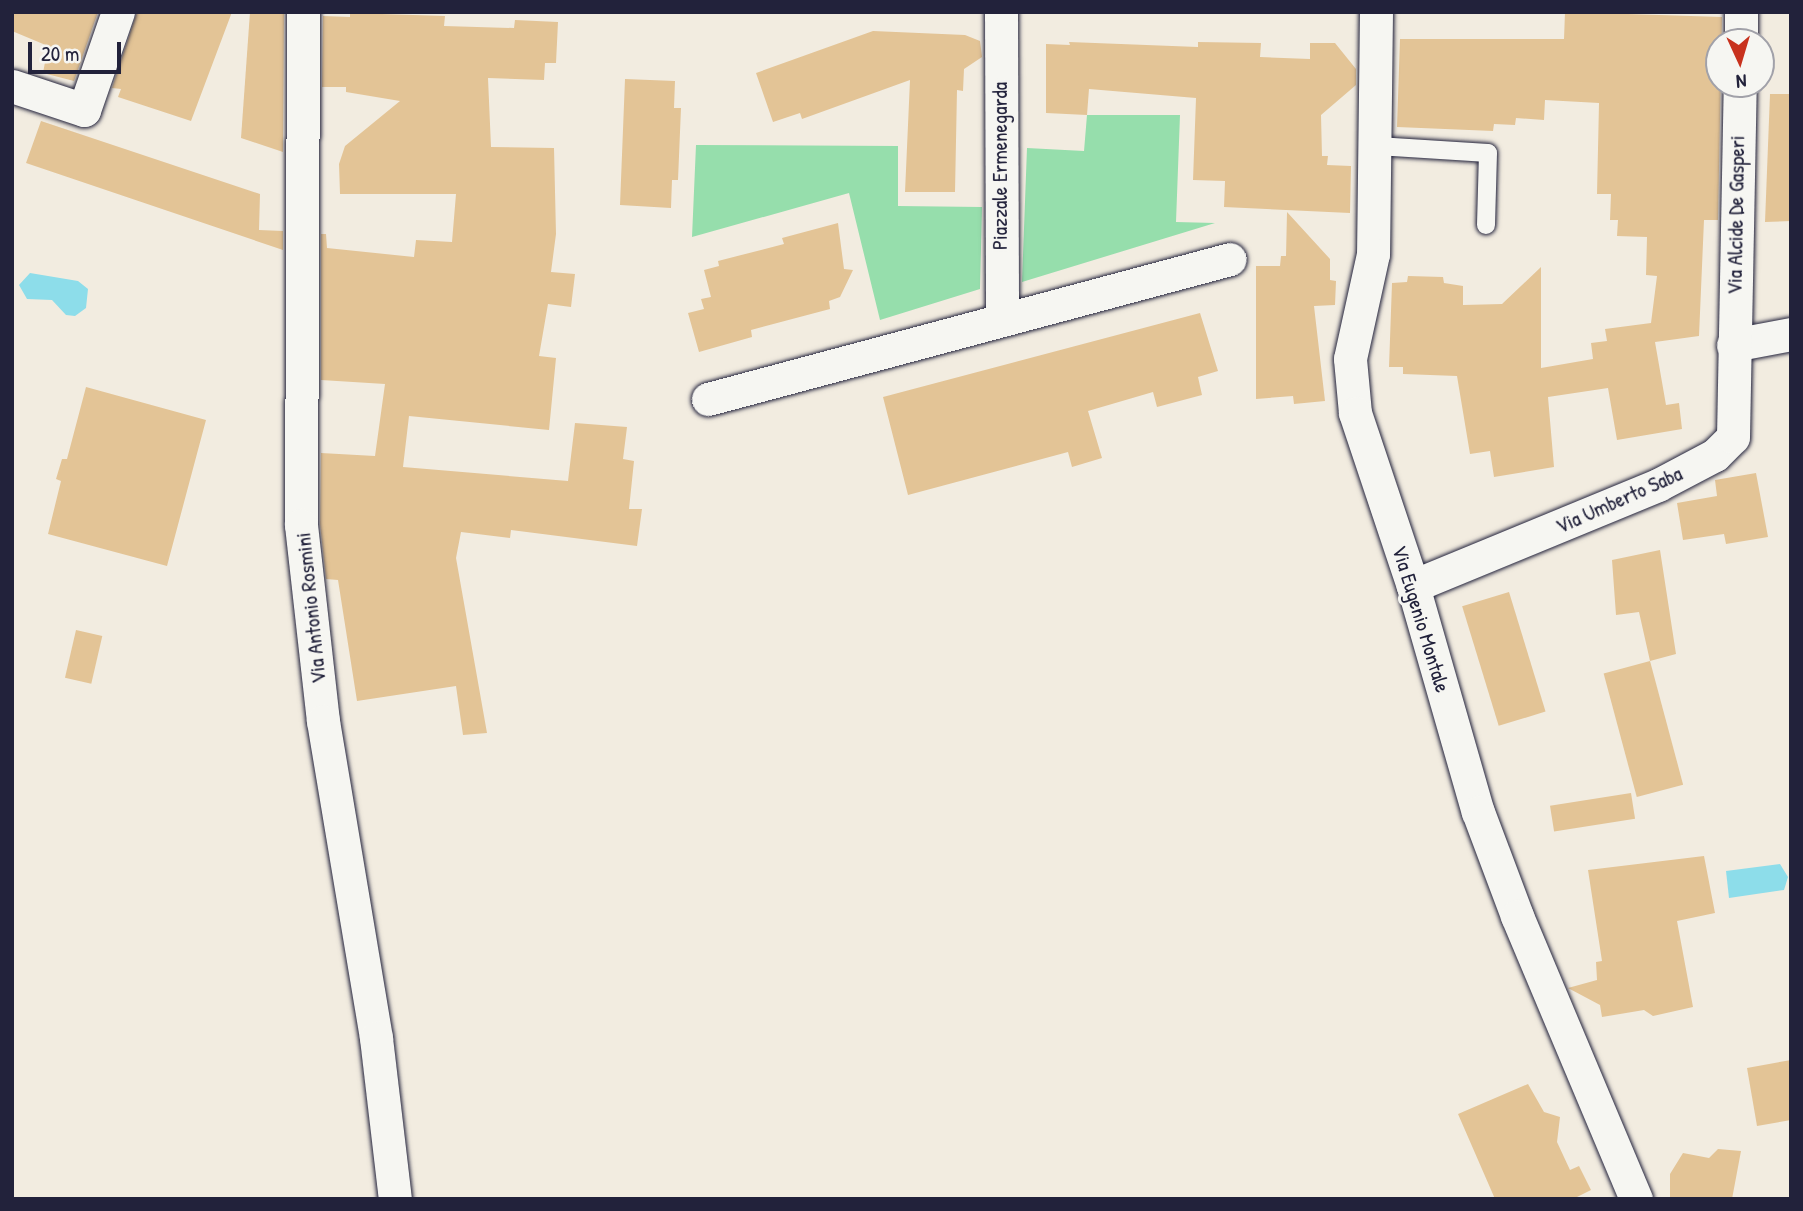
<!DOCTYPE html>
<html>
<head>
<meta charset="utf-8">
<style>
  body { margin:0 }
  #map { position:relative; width:1803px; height:1211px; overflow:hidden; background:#f2ece0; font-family:"Patrick Hand",sans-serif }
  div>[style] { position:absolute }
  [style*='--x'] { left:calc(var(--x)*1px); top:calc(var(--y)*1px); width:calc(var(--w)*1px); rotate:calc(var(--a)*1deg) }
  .green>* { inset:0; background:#96deac }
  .water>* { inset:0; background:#8dddea }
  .building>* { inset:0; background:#e3c496; transform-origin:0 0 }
  .roads { filter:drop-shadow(0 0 2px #22223b) drop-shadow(0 0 2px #22223b) }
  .service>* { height:18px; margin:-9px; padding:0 9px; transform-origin:9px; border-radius:9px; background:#f6f6f2 }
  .minor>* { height:33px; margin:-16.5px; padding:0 16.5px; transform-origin:16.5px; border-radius:16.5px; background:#f6f6f2 }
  span { translate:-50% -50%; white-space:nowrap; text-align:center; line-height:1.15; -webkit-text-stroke:6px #f6f6f2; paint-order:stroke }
  .street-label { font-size:21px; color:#22223b }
  .frame { position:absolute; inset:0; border:14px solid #22223b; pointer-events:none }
  .north { position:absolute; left:1705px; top:28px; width:70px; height:70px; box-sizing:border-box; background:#f6f6f2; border:2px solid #a1a1a9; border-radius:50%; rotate:176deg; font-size:19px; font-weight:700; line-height:28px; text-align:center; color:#22223b }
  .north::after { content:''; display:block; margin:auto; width:24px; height:32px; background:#c8321e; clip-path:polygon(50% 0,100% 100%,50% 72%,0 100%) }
  .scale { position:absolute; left:28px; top:42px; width:93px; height:32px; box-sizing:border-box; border:4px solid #22223b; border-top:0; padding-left:9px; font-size:21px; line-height:24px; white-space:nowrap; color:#22223b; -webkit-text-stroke:5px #f6f6f2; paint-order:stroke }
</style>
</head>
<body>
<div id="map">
  <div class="green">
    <div style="clip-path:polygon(1087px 115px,1180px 115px,1176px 222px,1215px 223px,1022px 282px,1027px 148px,1084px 151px)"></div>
    <div style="clip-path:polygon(696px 145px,898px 146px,898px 206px,982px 207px,980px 289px,880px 320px,849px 193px,692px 237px)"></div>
  </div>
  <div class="water">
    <div style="clip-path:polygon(30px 273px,78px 281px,88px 289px,86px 308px,75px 316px,66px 315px,52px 300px,27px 299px,19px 285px)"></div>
    <div style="clip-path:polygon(1780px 864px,1788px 877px,1784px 890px,1729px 898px,1726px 871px)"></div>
  </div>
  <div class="building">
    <div style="clip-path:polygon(12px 12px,98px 12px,74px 81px,43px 73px,48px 46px,12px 31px)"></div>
    <div style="clip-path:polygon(137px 12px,232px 12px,191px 121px,118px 97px,121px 89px,112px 88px)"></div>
    <div style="clip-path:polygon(250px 12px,284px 12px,283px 152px,241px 138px)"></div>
    <div style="clip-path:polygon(1565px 12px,1722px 17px,1718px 220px,1704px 220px,1699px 336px,1655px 342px,1666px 405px,1679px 403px,1682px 429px,1617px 440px,1608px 388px,1548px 397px,1554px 467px,1494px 477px,1490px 451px,1470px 454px,1457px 376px,1403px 374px,1403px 367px,1389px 367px,1392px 283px,1407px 282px,1408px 276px,1443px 277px,1444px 283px,1463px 286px,1463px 305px,1502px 304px,1541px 267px,1541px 368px,1593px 359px,1591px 343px,1607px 341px,1605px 329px,1651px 323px,1657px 276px,1646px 275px,1647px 237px,1617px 236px,1618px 220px,1610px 220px,1611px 194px,1597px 194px,1599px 103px,1545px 100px,1544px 120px,1516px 118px,1515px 125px,1494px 124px,1493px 131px,1397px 127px,1400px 39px,1564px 39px)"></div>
    <div style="clip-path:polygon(350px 13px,445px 16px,444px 26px,514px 28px,515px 20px,558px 22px,556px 63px,545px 63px,544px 80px,488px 78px,491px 147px,554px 148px,556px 234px,551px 272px,575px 274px,571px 307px,548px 304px,539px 356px,556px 358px,549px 430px,409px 416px,403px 467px,568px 481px,575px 423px,627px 427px,623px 459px,634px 461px,629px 509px,642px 509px,637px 546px,511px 530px,510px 538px,461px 532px,456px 558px,487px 733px,463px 735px,456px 686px,357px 701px,338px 580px,326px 579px,320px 524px,321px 453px,375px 456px,385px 384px,321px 380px,321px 234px,326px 234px,327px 248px,414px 257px,416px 240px,452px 242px,456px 194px,340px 194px,339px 164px,345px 146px,400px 101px,346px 92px,346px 87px,322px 87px,323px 16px,350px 17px)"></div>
    <div style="clip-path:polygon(873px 31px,965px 35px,980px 41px,982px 57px,964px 69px,963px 91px,957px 90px,955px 192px,905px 192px,910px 80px,802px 119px,800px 113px,773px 122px,756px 73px)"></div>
    <div style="clip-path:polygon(1069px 42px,1198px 47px,1198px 42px,1261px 43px,1260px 57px,1310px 59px,1310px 43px,1335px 43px,1356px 69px,1356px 85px,1321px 115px,1322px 156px,1328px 156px,1327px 165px,1351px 166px,1350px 213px,1224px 207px,1225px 181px,1193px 180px,1196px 98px,1089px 89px,1087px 115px,1046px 113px,1046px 44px,1070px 45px)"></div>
    <div style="clip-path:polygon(625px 79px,675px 81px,674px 108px,681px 108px,678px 180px,672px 180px,671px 208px,620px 205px)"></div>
    <div style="clip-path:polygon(1770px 94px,1791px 94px,1791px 221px,1765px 222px)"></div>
    <div style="clip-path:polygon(41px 121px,260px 194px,259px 230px,283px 231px,283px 250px,26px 163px)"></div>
    <div style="clip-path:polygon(1287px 212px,1330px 259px,1330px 280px,1336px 281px,1335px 305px,1314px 306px,1325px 401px,1294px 404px,1293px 396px,1256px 399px,1256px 266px,1280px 266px,1281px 256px,1286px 256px)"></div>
    <div style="clip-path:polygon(838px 223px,844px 269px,853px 270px,840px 297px,829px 301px,830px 309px,751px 330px,752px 337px,699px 352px,688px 313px,704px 309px,701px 299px,711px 297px,704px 270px,719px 266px,718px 261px,784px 244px,782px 238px)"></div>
    <div style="clip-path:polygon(1200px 313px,1218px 371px,1198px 377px,1202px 395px,1157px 407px,1153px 392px,1088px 411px,1102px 458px,1072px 467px,1068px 452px,908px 495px,883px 397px)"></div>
    <div style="clip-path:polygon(86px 387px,206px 420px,167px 566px,48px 534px,61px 481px,56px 479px,62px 459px,67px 459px)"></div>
    <div style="clip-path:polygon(1756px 473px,1768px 537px,1726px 544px,1724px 534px,1683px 540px,1677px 503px,1717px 496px,1715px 480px)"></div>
    <div style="clip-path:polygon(1660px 550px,1676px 654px,1650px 661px,1639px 612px,1616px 615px,1612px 560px)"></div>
    <div style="left:1509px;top:592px;width:125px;height:49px;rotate:73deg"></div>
    <div style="left:76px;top:630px;width:27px;height:49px;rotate:13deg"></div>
    <div style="left:1650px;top:661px;width:128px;height:48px;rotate:75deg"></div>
    <div style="left:1631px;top:793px;width:26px;height:82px;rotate:81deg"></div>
    <div style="clip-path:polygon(1704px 856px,1715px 913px,1677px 921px,1693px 1007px,1653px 1016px,1644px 1010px,1602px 1017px,1600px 1005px,1568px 988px,1597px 980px,1596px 962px,1602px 961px,1588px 870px)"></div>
    <div style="clip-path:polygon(1791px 1060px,1791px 1120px,1757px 1126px,1747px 1068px)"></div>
    <div style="clip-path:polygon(1528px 1084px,1544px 1112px,1560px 1117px,1557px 1142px,1570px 1170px,1579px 1166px,1591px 1190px,1573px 1199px,1495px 1199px,1458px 1114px)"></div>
    <div style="clip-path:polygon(1718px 1149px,1741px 1151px,1732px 1199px,1670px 1199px,1670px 1174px,1683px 1153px,1709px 1158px)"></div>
  </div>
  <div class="roads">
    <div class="service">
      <div style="--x:1377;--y:146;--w:111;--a:3.6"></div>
      <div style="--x:1488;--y:153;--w:72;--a:91.6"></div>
    </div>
    <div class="minor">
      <div style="--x:303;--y:12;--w:513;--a:90.22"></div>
      <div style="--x:301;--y:525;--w:197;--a:83.6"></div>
      <div style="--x:323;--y:721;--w:321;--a:80.5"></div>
      <div style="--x:376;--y:1038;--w:162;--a:83.3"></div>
      <div style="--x:1001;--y:12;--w:308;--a:89.8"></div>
      <div style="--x:1376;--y:12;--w:242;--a:90.7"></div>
      <div style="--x:1373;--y:254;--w:107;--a:102.4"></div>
      <div style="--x:1350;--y:359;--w:54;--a:84.7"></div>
      <div style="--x:1355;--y:413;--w:182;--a:71.5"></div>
      <div style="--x:1413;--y:586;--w:235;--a:74"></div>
      <div style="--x:1478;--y:812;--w:111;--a:69.4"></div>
      <div style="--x:1517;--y:916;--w:307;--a:67.2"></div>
      <div style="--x:1741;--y:42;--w:30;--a:-90"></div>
      <div style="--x:12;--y:86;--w:76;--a:18.4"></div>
      <div style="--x:84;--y:110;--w:104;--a:-70.9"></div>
      <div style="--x:1733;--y:345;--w:59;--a:-10.7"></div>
      <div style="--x:708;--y:399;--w:540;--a:-15.01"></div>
      <div style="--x:1413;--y:586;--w:265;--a:-22.4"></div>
      <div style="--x:1658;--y:485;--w:64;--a:-27.8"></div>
      <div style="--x:1715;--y:455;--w:25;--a:-45"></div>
      <div style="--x:1733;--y:437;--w:353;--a:-88.9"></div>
    </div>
  </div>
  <div class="street-label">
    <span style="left:1000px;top:166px;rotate:-90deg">Piazzale Ermenegarda</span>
    <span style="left:1736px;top:215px;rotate:-89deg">Via Alcide De Gasperi</span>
    <span style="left:1619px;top:500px;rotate:-24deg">Via Umberto Saba</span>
    <span style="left:311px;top:608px;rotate:-96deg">Via Antonio Rosmini</span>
    <span style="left:1421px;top:619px;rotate:73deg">Via Eugenio Montale</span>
  </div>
  <div class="frame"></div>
  <div class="north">N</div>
  <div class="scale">20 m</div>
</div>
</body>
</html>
